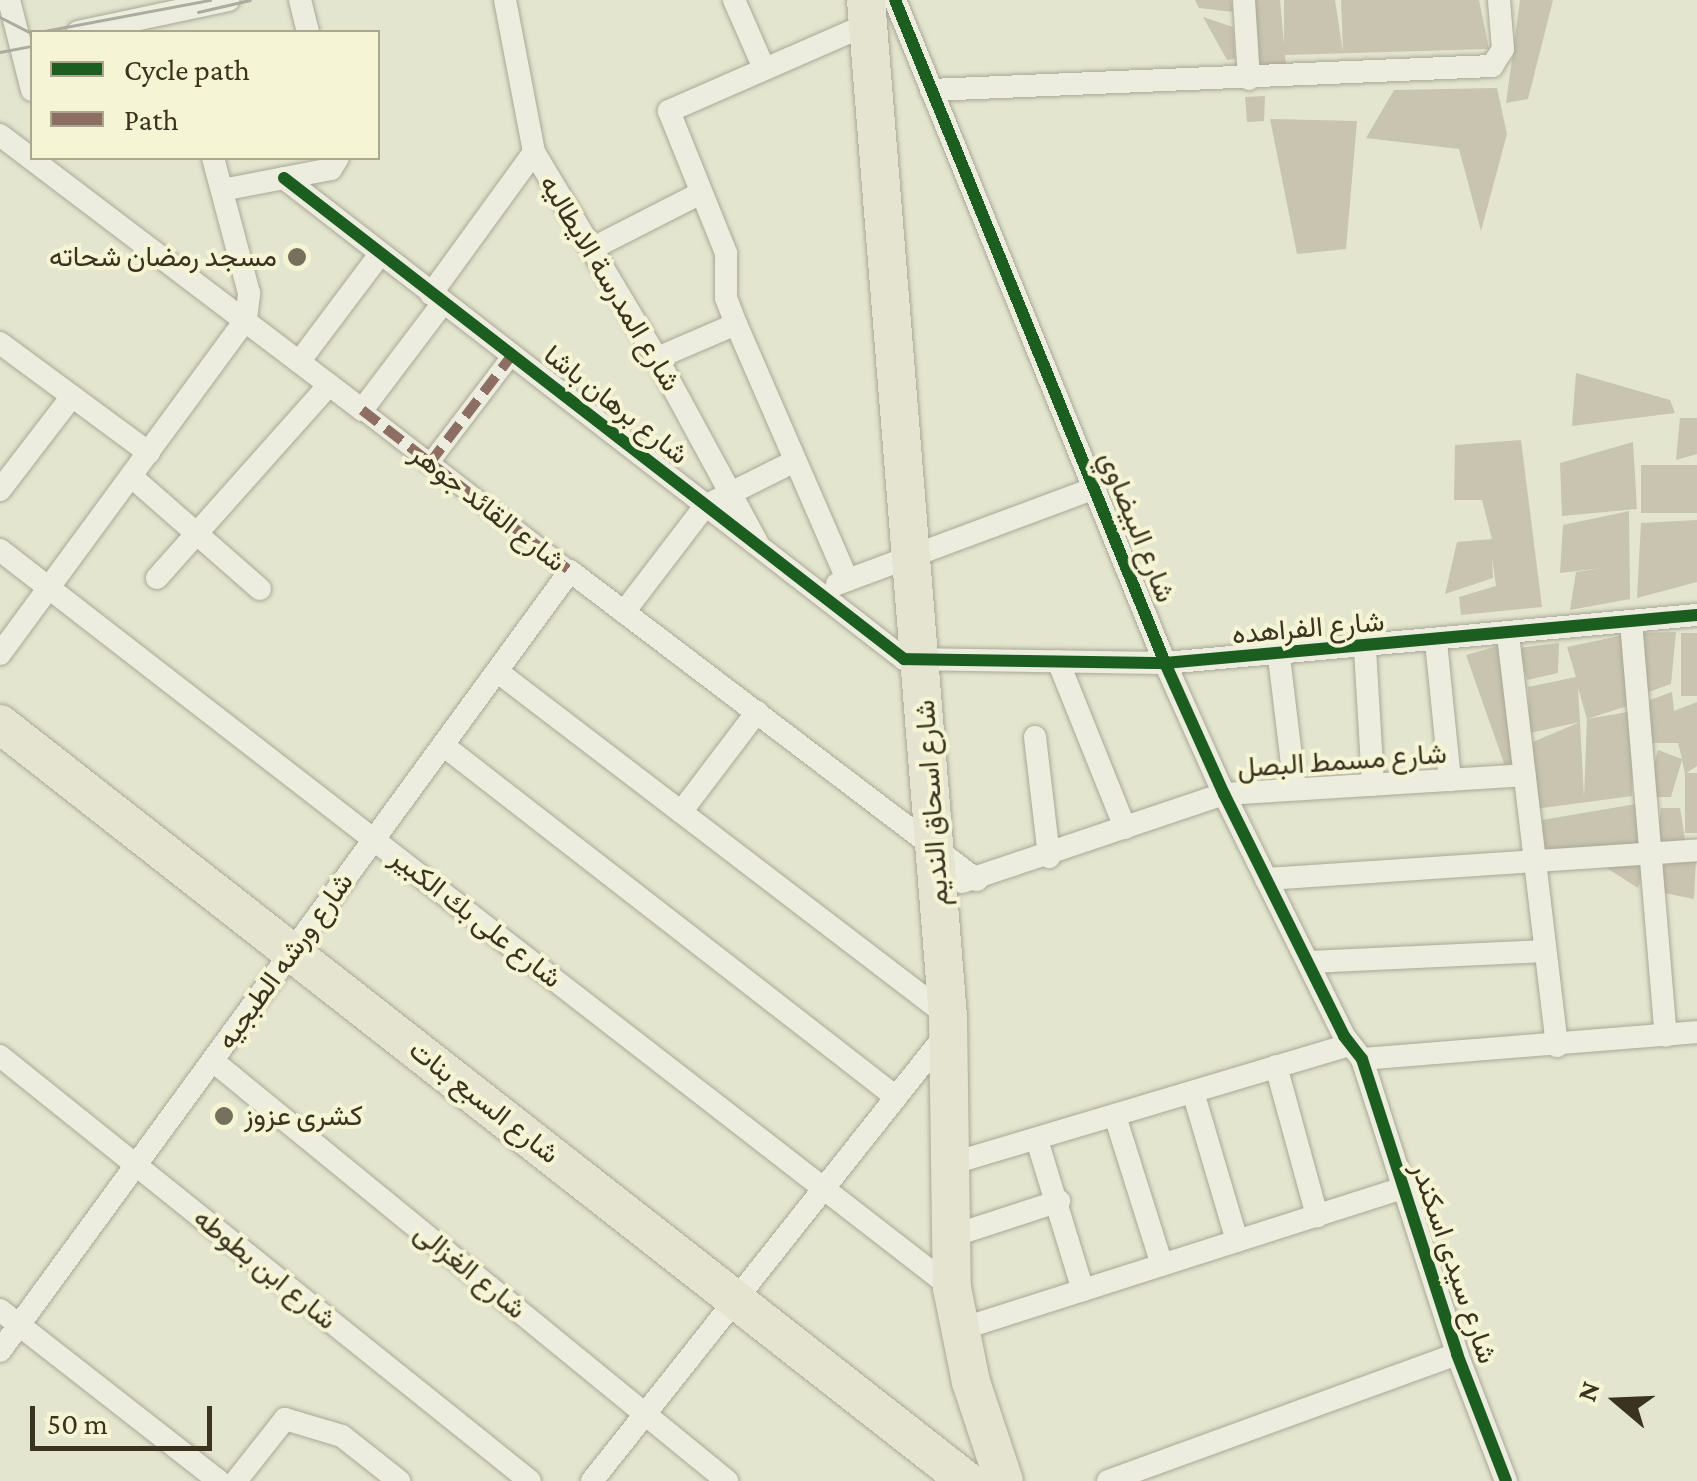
<!DOCTYPE html>
<html>
<head>
<meta charset="utf-8">
<style>
  body { margin:0 }
  #map { position:relative; width:1697px; height:1481px; overflow:hidden; background:#e4e5ce; font-family:"Crimson Pro",Vazirmatn,serif }
  div>[style] { position:absolute }
  [style*='--x'] { left:calc(var(--x)*1px); top:calc(var(--y)*1px); width:calc(var(--w)*1px); rotate:calc(var(--a)*1deg) }
  .building>* { inset:0; background:#c8c4af; transform-origin:0 0 }
  .roads { filter:drop-shadow(0 0 2px #aaa897) drop-shadow(0 0 2px #aaa897) }
  .pedestrian>* { height:18px; margin:-9px; padding:0 9px; transform-origin:9px; border-radius:9px; background:#eceddf }
  .minor>* { height:22px; margin:-11px; padding:0 11px; transform-origin:11px; border-radius:11px; background:#eceddf }
  .primary>* { height:38px; margin:-19px; padding:0 19px; transform-origin:19px; border-radius:19px; background:#e4e4d1 }
  .tram>* { height:2.5px; margin:-1.25px; padding:0 1.25px; transform-origin:1.25px; border-radius:1.25px; background:#acaba0 }
  .quiet>* { height:10px; margin-top:-5px; transform-origin:0; background:repeating-linear-gradient(90deg,#8d6e63 0 20px,transparent 0 30px) }
  .cycleway>* { height:12px; margin:-6px; padding:0 6px; transform-origin:6px; border-radius:6px; background:#1b5e20 }
  .dots>* { width:28px; height:28px; translate:-50% -50%; box-sizing:border-box; border:5px solid #f5f5d5; border-radius:50% }
  span { translate:-50% -50%; white-space:nowrap; text-align:center; line-height:1.15; -webkit-text-stroke:8px #f5f5d5; paint-order:stroke }
  .poi-label { font-size:28px; color:#39331f }
  .right { translate:-100% -50%; text-align:right }
  .left { translate:0 -50%; text-align:left }
  .street-label { font-size:28px; color:#39331f }
  .legend { position:absolute; left:30px; top:30px; width:350px; height:130px; box-sizing:border-box; background:#f5f5d5; border:2px solid #aaa78c; margin:0; padding:12px 18px; list-style:none; font-size:30px; color:#39331f }
  .legend li { display:flex; align-items:center; gap:20px; height:50px }
  .legend b { width:50px; border:2px solid #aaa78c }
  .north { position:absolute; left:1567px; top:1351px; width:100px; height:100px; -webkit-text-stroke:8px #f5f5d5; paint-order:stroke; rotate:289deg; font-size:28px; font-weight:700; line-height:40px; text-align:center; color:#39331f }
  .north::after { content:''; display:block; margin:auto; width:35px; height:45px; background:#39331f; clip-path:polygon(50% 0,100% 100%,50% 72%,0 100%) }
  .scale { position:absolute; left:30px; top:1406px; width:182px; height:45px; box-sizing:border-box; border:5px solid #39331f; border-top:0; padding-left:12px; font-size:30px; line-height:35px; white-space:nowrap; color:#39331f; -webkit-text-stroke:8px #f5f5d5; paint-order:stroke }
</style>
</head>
<body>
<div id="map">
  <div class="building">
    <div style="clip-path:polygon(1195px 0,1231px 0,1233px 12px,1199px 8px)"></div>
    <div style="clip-path:polygon(1251px 0,1280px 0,1284px 44px,1284px 0,1335px 0,1343px 52px,1341px 0,1479px 0,1489px 49px,1285px 55px,1286px 64px,1249px 70px)"></div>
    <div style="clip-path:polygon(1520px 0,1553px 0,1528px 99px,1506px 103px)"></div>
    <div style="clip-path:polygon(1203px 17px,1233px 27px,1235px 59px,1227px 60px)"></div>
    <div style="clip-path:polygon(1497px 88px,1507px 134px,1481px 231px,1459px 149px,1366px 138px,1394px 90px)"></div>
    <div style="clip-path:polygon(1265px 96px,1264px 121px,1247px 122px,1245px 97px)"></div>
    <div style="clip-path:polygon(1270px 119px,1357px 121px,1346px 249px,1297px 254px)"></div>
    <div style="clip-path:polygon(1576px 373px,1670px 400px,1675px 413px,1572px 426px)"></div>
    <div style="clip-path:polygon(1680px 418px,1697px 418px,1697px 454px,1676px 460px)"></div>
    <div style="clip-path:polygon(1521px 440px,1542px 607px,1461px 615px,1459px 597px,1496px 586px,1492px 557px,1493px 578px,1445px 594px,1457px 542px,1492px 539px,1482px 500px,1454px 500px,1455px 445px)"></div>
    <div style="clip-path:polygon(1633px 442px,1637px 509px,1562px 516px,1560px 463px)"></div>
    <div style="left:1697px;top:465px;width:48px;height:56px;rotate:90deg"></div>
    <div style="clip-path:polygon(1629px 511px,1630px 599px,1570px 610px,1576px 572px,1603px 568px,1560px 573px,1563px 525px)"></div>
    <div style="clip-path:polygon(1697px 520px,1697px 582px,1637px 598px,1641px 523px)"></div>
    <div style="clip-path:polygon(1676px 632px,1671px 684px,1637px 696px,1643px 633px)"></div>
    <div style="left:1697px;top:633px;width:63px;height:16px;rotate:90deg"></div>
    <div style="clip-path:polygon(1624px 635px,1637px 703px,1587px 719px,1578px 688px,1580px 722px,1584px 797px,1587px 719px,1633px 711px,1632px 796px,1535px 809px,1533px 742px,1580px 722px,1530px 733px,1528px 687px,1576px 677px,1567px 647px)"></div>
    <div style="clip-path:polygon(1559px 643px,1558px 673px,1527px 680px,1518px 648px)"></div>
    <div style="clip-path:polygon(1498px 646px,1515px 761px,1505px 766px,1466px 655px)"></div>
    <div style="clip-path:polygon(1672px 692px,1674px 711px,1697px 702px,1697px 766px,1685px 774px,1682px 760px,1671px 797px,1645px 797px,1658px 750px,1682px 759px,1678px 743px,1641px 743px,1650px 700px)"></div>
    <div style="left:1697px;top:773px;width:60px;height:12px;rotate:90deg"></div>
    <div style="clip-path:polygon(1636px 804px,1640px 847px,1544px 850px,1542px 820px)"></div>
    <div style="clip-path:polygon(1661px 808px,1680px 808px,1686px 845px,1656px 847px)"></div>
    <div style="clip-path:polygon(1650px 853px,1638px 888px,1605px 867px)"></div>
    <div style="clip-path:polygon(1696px 859px,1694px 899px,1659px 892px,1663px 865px)"></div>
  </div>
  <div class="roads">
    <div class="pedestrian">
      <div style="--x:362;--y:410;--w:263;--a:37.7"></div>
      <div style="--x:429;--y:464;--w:137;--a:-52.7"></div>
    </div>
    <div class="minor">
      <div style="--x:9;--y:0;--w:93;--a:75.7"></div>
      <div style="--x:300;--y:0;--w:33;--a:76"></div>
      <div style="--x:505;--y:0;--w:155;--a:79.2"></div>
      <div style="--x:534;--y:152;--w:240;--a:59.2"></div>
      <div style="--x:657;--y:358;--w:209;--a:61.5"></div>
      <div style="--x:734;--y:0;--w:72;--a:66.3"></div>
      <div style="--x:895;--y:0;--w:716;--a:67.84"></div>
      <div style="--x:1165;--y:663;--w:144;--a:65.8"></div>
      <div style="--x:1224;--y:794;--w:270;--a:63.6"></div>
      <div style="--x:1344;--y:1036;--w:29;--a:52"></div>
      <div style="--x:1362;--y:1059;--w:310;--a:72.1"></div>
      <div style="--x:1457;--y:1354;--w:136;--a:68.9"></div>
      <div style="--x:1244;--y:0;--w:79;--a:86.4"></div>
      <div style="--x:78;--y:32;--w:154;--a:-12"></div>
      <div style="--x:931;--y:90;--w:562;--a:-2.45"></div>
      <div style="--x:1492;--y:66;--w:20;--a:-57"></div>
      <div style="--x:1503;--y:49;--w:49;--a:-94.7"></div>
      <div style="--x:0;--y:135;--w:455;--a:37.2"></div>
      <div style="--x:362;--y:410;--w:134;--a:-52.9"></div>
      <div style="--x:284;--y:178;--w:785;--a:37.8"></div>
      <div style="--x:904;--y:659;--w:261;--a:0.9"></div>
      <div style="--x:1165;--y:663;--w:534;--a:-5.16"></div>
      <div style="--x:222;--y:190;--w:111;--a:-10.9"></div>
      <div style="--x:331;--y:169;--w:13;--a:-58"></div>
      <div style="--x:591;--y:249;--w:123;--a:-27"></div>
      <div style="--x:431;--y:294;--w:175;--a:-54"></div>
      <div style="--x:0;--y:343;--w:185;--a:36.4"></div>
      <div style="--x:657;--y:358;--w:86;--a:-23.3"></div>
      <div style="--x:299;--y:362;--w:135;--a:-53.1"></div>
      <div style="--x:132;--y:477;--w:170;--a:41.2"></div>
      <div style="--x:0;--y:490;--w:118;--a:-52.5"></div>
      <div style="--x:0;--y:550;--w:1205;--a:37.78"></div>
      <div style="--x:157;--y:578;--w:259;--a:-48.3"></div>
      <div style="--x:847;--y:579;--w:278;--a:-113.5"></div>
      <div style="--x:736;--y:324;--w:28;--a:-111"></div>
      <div style="--x:726;--y:298;--w:45;--a:-90"></div>
      <div style="--x:726;--y:253;--w:153;--a:-111.9"></div>
      <div style="--x:669;--y:111;--w:225;--a:-23.6"></div>
      <div style="--x:837;--y:584;--w:275;--a:-20.4"></div>
      <div style="--x:624;--y:612;--w:133;--a:-52.6"></div>
      <div style="--x:705;--y:506;--w:101;--a:-26.6"></div>
      <div style="--x:1631;--y:622;--w:415;--a:85.2"></div>
      <div style="--x:1508;--y:635;--w:414;--a:83.2"></div>
      <div style="--x:1436;--y:642;--w:139;--a:84.2"></div>
      <div style="--x:1365;--y:649;--w:136;--a:86.6"></div>
      <div style="--x:0;--y:654;--w:416;--a:-53.7"></div>
      <div style="--x:246;--y:319;--w:26;--a:-83"></div>
      <div style="--x:249;--y:293;--w:140;--a:-104.9"></div>
      <div style="--x:1279;--y:657;--w:133;--a:83.1"></div>
      <div style="--x:1058;--y:661;--w:180;--a:68.1"></div>
      <div style="--x:498;--y:672;--w:566;--a:37.4"></div>
      <div style="--x:1035;--y:737;--w:121;--a:83.3"></div>
      <div style="--x:443;--y:745;--w:574;--a:37.85"></div>
      <div style="--x:681;--y:812;--w:126;--a:-52.8"></div>
      <div style="--x:1266;--y:879;--w:432;--a:-3.8"></div>
      <div style="--x:962;--y:882;--w:276;--a:-18.6"></div>
      <div style="--x:1224;--y:794;--w:301;--a:-3.6"></div>
      <div style="--x:1310;--y:962;--w:235;--a:-2.7"></div>
      <div style="--x:0;--y:1056;--w:679;--a:38.73"></div>
      <div style="--x:1362;--y:1059;--w:336;--a:-4.6"></div>
      <div style="--x:213;--y:1061;--w:664;--a:39.25"></div>
      <div style="--x:1276;--y:1066;--w:156;--a:74.7"></div>
      <div style="--x:1193;--y:1092;--w:155;--a:73.5"></div>
      <div style="--x:1115;--y:1116;--w:156;--a:72.5"></div>
      <div style="--x:1037;--y:1140;--w:157;--a:73"></div>
      <div style="--x:950;--y:1164;--w:416;--a:-16.6"></div>
      <div style="--x:949;--y:1237;--w:116;--a:-18.1"></div>
      <div style="--x:0;--y:1310;--w:278;--a:38"></div>
      <div style="--x:958;--y:1330;--w:465;--a:-17.7"></div>
      <div style="--x:0;--y:1351;--w:966;--a:-53.84"></div>
      <div style="--x:570;--y:571;--w:511;--a:37.21"></div>
      <div style="--x:236;--y:1481;--w:79;--a:-51.7"></div>
      <div style="--x:285;--y:1419;--w:59;--a:16.6"></div>
      <div style="--x:342;--y:1436;--w:73;--a:38.3"></div>
      <div style="--x:592;--y:1481;--w:572;--a:-51.61"></div>
      <div style="--x:1108;--y:1481;--w:371;--a:-20"></div>
    </div>
    <div class="primary">
      <div style="--x:866;--y:0;--w:1019;--a:85.39"></div>
      <div style="--x:948;--y:1016;--w:272;--a:89.2"></div>
      <div style="--x:952;--y:1288;--w:96;--a:78.6"></div>
      <div style="--x:971;--y:1382;--w:104;--a:71.6"></div>
      <div style="--x:0;--y:724;--w:1228;--a:38.06"></div>
    </div>
  </div>
  <div class="tram">
    <div style="--x:198;--y:12;--w:53;--a:-13"></div>
    <div style="--x:0;--y:17;--w:36;--a:27"></div>
    <div style="--x:39;--y:32;--w:174;--a:-10.6"></div>
    <div style="--x:0;--y:52;--w:33;--a:-11"></div>
  </div>
  <div class="quiet">
    <div style="--x:362;--y:410;--w:263;--a:37.7"></div>
    <div style="--x:429;--y:464;--w:137;--a:-52.7"></div>
  </div>
  <div class="cycleway">
    <div style="--x:895;--y:0;--w:716;--a:67.84"></div>
    <div style="--x:1165;--y:663;--w:144;--a:65.8"></div>
    <div style="--x:1224;--y:794;--w:270;--a:63.6"></div>
    <div style="--x:1344;--y:1036;--w:29;--a:52"></div>
    <div style="--x:1362;--y:1059;--w:310;--a:72.1"></div>
    <div style="--x:1457;--y:1354;--w:136;--a:68.9"></div>
    <div style="--x:284;--y:178;--w:785;--a:37.8"></div>
    <div style="--x:904;--y:659;--w:261;--a:0.9"></div>
    <div style="--x:1165;--y:663;--w:534;--a:-5.16"></div>
  </div>
  <div class="dots">
    <div style="left:297px;top:257px;background:#75715c"></div>
    <div style="left:224px;top:1116px;background:#75715c"></div>
  </div>
  <div class="poi-label">
    <span class="right" style="left:277px;top:257px">مسجد رمضان شحاته</span>
    <span class="left" style="left:244px;top:1116px">كشرى عزوز</span>
  </div>
  <div class="street-label">
    <span style="left:610px;top:283px;rotate:59deg">شارع المدرسة الايطاليه</span>
    <span style="left:616px;top:405px;rotate:38deg">شارع برهان باشا</span>
    <span style="left:488px;top:508px;rotate:38deg">شارع القائد جوهر</span>
    <span style="left:1137px;top:527px;rotate:68deg">شارع البيضاوي</span>
    <span style="left:1308px;top:628px;rotate:-5deg">شارع الفراهده</span>
    <span style="left:1342px;top:761px;rotate:-4deg">شارع مسمط البصل</span>
    <span style="left:932px;top:803px;rotate:-94deg">شارع اسحاق النديم</span>
    <span style="left:476px;top:918px;rotate:38deg">شارع على بك الكبير</span>
    <span style="left:285px;top:961px;rotate:-54deg">شارع ورشه الطبجيه</span>
    <span style="left:484px;top:1102px;rotate:38deg">شارع السبع بنات</span>
    <span style="left:1454px;top:1263px;rotate:71deg">شارع سيدى اسكندر</span>
    <span style="left:265px;top:1269px;rotate:39deg">شارع ابن بطوطه</span>
    <span style="left:470px;top:1271px;rotate:39deg">شارع الغزالى</span>
  </div>
  <ul class="legend">
  <li><b style="height:12px;background:#1b5e20"></b>Cycle path</li>
  <li><b style="height:12px;background:#8d6e63"></b>Path</li>
  </ul>
  <div class="north">N</div>
  <div class="scale">50 m</div>
</div>
</body>
</html>
